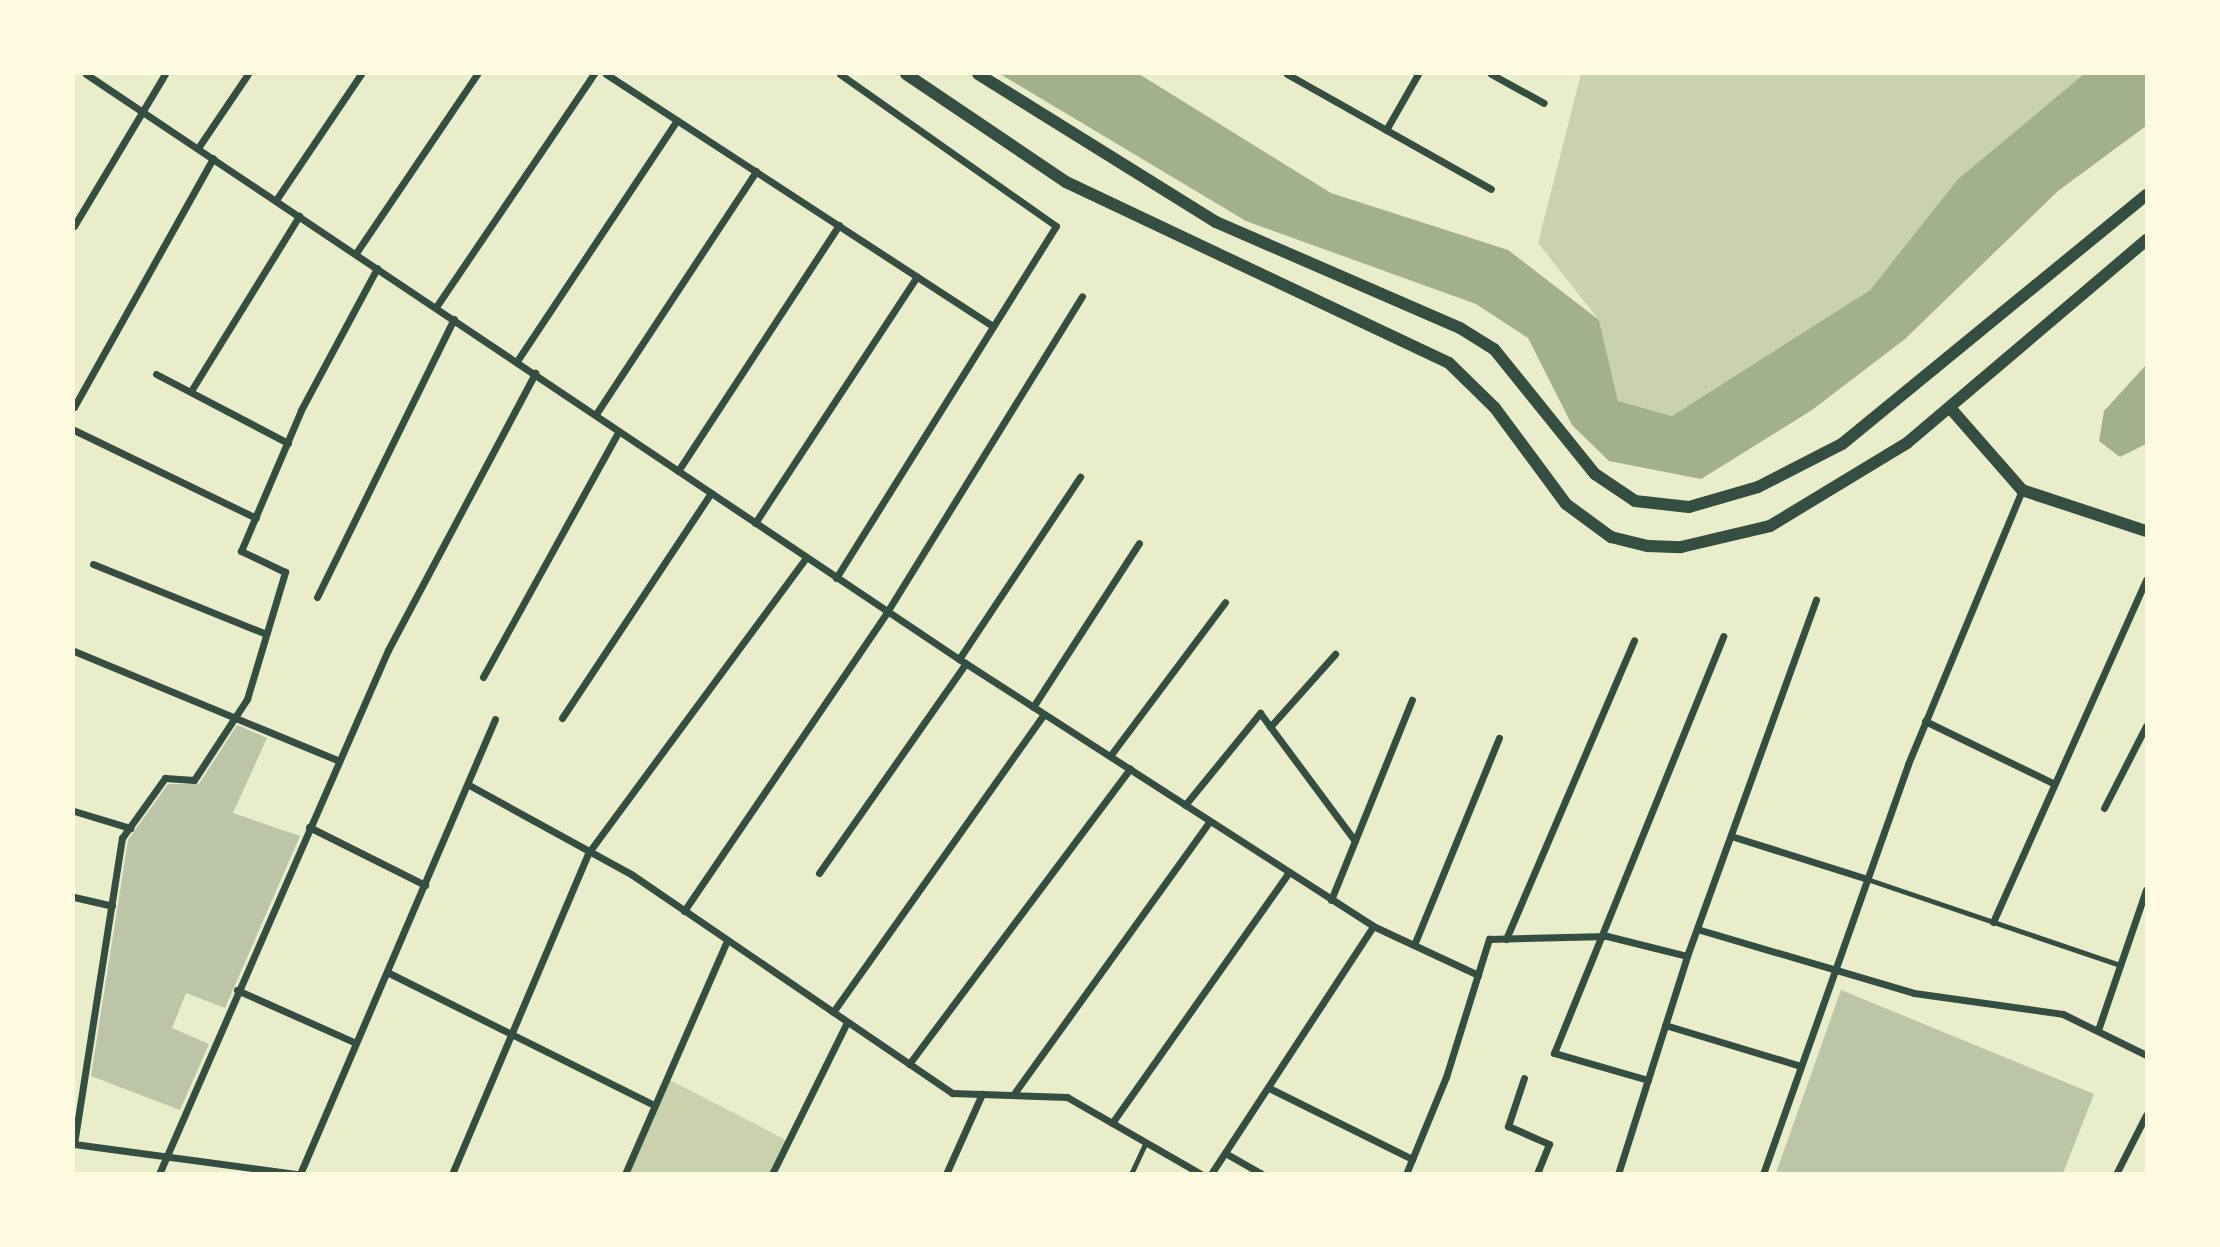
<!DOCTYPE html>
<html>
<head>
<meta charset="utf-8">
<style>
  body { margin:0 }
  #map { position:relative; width:2220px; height:1247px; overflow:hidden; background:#e9edc9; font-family:Quicksand,sans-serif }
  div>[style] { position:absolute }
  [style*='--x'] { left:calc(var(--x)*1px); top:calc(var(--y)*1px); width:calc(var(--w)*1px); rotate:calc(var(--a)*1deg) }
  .green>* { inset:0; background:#cad2ad }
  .water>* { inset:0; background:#a3b18a }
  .building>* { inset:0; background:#bcc5a7 }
  .service>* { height:5px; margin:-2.5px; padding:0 2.5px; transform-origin:2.5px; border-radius:2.5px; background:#344e41 }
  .minor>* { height:7px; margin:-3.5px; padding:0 3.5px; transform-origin:3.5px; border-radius:3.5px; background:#344e41 }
  .tertiary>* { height:12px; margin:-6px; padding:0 6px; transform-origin:6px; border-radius:6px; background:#344e41 }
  span { translate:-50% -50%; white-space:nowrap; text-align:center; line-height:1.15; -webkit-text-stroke:5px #fefae0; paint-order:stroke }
  .frame { position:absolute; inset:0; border:75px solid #fefae0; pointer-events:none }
</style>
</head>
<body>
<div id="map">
  <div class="green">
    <div style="clip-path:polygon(1581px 74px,2084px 74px,1958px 179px,1870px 290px,1672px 416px,1618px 401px,1599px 320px,1538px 243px)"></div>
    <div style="clip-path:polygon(666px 1078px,788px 1141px,772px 1173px,625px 1174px)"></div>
  </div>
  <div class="water">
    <div style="clip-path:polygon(1000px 74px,1139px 74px,1331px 193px,1508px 250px,1599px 320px,1618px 401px,1672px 416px,1870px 290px,1958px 179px,2084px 74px,2146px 74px,2146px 126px,2058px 191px,1905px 339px,1812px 410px,1701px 479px,1609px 461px,1572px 425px,1528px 338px,1476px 304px,1246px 221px)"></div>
    <div style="clip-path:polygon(2146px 365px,2146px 444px,2120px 457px,2099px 441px,2104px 411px)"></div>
  </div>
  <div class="building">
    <div style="clip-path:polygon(237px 725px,267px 738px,233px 813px,300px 836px,225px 1008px,186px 993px,172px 1028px,209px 1044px,180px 1110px,91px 1076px,128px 840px,168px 784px,199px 784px)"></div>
    <div style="clip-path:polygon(1841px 990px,2094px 1094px,2063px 1173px,1776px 1173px)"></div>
  </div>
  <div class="service">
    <div style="--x:1867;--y:879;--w:266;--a:18.8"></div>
    <div style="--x:1131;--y:1174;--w:35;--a:-65"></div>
  </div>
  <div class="minor">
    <div style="--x:86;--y:74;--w:1051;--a:33.83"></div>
    <div style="--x:959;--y:659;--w:493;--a:32.8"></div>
    <div style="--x:1373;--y:926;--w:116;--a:25"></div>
    <div style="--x:606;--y:74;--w:462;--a:33.1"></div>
    <div style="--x:1287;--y:74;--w:234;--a:29.4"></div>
    <div style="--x:1491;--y:74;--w:60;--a:28.7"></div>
    <div style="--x:1386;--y:130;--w:64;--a:-60.3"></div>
    <div style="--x:198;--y:148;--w:89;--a:-56"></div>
    <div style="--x:276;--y:200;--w:152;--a:-56"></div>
    <div style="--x:74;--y:226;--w:177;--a:-59.1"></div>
    <div style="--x:356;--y:253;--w:216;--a:-55.9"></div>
    <div style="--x:436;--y:307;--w:282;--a:-55.9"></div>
    <div style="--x:517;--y:361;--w:289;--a:-56.4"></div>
    <div style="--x:156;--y:374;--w:149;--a:27.6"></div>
    <div style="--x:191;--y:391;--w:206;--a:-58.3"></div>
    <div style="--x:74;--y:407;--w:285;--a:-60.8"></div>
    <div style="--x:596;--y:414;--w:291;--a:-56.6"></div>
    <div style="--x:74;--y:430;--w:202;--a:25.8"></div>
    <div style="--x:678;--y:471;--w:294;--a:-56.8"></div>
    <div style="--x:755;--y:523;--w:295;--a:-56.7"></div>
    <div style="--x:93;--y:564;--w:187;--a:22"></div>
    <div style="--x:836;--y:578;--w:415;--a:-58"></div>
    <div style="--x:1056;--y:226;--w:264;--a:-144.9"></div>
    <div style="--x:317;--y:597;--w:310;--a:-63.8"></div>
    <div style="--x:74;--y:651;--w:287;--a:22.5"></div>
    <div style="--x:959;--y:659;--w:219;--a:-56.4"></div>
    <div style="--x:483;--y:677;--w:281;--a:-61.1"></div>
    <div style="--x:1033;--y:707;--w:195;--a:-57.1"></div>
    <div style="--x:562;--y:718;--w:270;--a:-56.5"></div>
    <div style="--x:1925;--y:721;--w:144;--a:25.9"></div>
    <div style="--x:1270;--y:727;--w:98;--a:-48.3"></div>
    <div style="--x:1110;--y:756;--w:192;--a:-53.2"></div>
    <div style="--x:469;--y:785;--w:185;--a:28.8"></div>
    <div style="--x:631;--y:874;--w:389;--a:34.3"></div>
    <div style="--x:952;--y:1093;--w:115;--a:2"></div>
    <div style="--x:1067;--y:1097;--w:155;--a:29.9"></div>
    <div style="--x:1185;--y:805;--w:119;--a:-50.8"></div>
    <div style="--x:1260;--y:713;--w:159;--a:53.4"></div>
    <div style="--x:2104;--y:808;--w:92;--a:-62.9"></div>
    <div style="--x:74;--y:811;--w:59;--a:16.9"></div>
    <div style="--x:309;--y:827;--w:130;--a:26.6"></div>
    <div style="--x:1731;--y:836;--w:143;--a:17.5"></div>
    <div style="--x:819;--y:873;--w:256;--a:-55"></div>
    <div style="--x:74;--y:897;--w:39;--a:13"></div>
    <div style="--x:1331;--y:900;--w:216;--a:-68"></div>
    <div style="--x:684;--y:911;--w:361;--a:-55.8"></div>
    <div style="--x:887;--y:612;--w:371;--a:-58.3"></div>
    <div style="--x:1993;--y:922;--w:375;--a:-65.9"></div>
    <div style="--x:1697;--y:929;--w:226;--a:16.4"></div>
    <div style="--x:1914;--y:993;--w:150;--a:8"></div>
    <div style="--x:2063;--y:1014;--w:93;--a:26.3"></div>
    <div style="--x:1506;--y:939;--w:325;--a:-66.8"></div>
    <div style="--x:1414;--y:945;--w:224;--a:-67.7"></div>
    <div style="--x:387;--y:972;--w:298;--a:26.5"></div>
    <div style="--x:237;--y:990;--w:130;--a:24"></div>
    <div style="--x:833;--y:1012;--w:365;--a:-54.7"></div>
    <div style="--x:1665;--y:1025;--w:142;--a:16.8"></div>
    <div style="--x:2099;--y:1027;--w:145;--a:-71.1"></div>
    <div style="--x:909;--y:1064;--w:369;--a:-53.2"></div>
    <div style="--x:1524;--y:1078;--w:51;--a:108.4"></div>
    <div style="--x:1508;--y:1126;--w:45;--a:23.7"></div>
    <div style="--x:1549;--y:1144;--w:32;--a:112"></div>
    <div style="--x:1648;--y:1080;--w:98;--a:-164"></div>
    <div style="--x:1554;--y:1053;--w:450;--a:-67.9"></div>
    <div style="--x:1269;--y:1088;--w:160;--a:26.4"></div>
    <div style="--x:1013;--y:1095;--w:337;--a:-54.3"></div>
    <div style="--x:1112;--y:1123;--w:307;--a:-54.8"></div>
    <div style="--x:74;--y:1144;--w:310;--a:-81.1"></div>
    <div style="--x:122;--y:838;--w:74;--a:-54.4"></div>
    <div style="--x:165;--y:778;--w:29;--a:4"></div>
    <div style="--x:194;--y:780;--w:97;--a:-56.8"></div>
    <div style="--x:247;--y:699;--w:133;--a:-73.3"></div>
    <div style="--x:285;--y:572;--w:49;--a:-154.5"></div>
    <div style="--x:241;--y:551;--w:153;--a:-66.9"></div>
    <div style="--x:301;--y:410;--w:161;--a:-61.8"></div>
    <div style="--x:74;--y:1144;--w:224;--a:7.7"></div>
    <div style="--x:1225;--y:1153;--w:43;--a:29.6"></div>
    <div style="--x:159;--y:1174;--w:572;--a:-66.39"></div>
    <div style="--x:388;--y:650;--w:314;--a:-62"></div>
    <div style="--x:300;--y:1174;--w:495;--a:-66.8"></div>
    <div style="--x:452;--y:1174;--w:350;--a:-67"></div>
    <div style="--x:589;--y:852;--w:365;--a:-53.6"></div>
    <div style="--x:625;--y:1174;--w:255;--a:-66.4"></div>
    <div style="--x:772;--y:1174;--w:169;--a:-63.7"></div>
    <div style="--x:946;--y:1174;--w:88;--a:-65.8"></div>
    <div style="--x:1211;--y:1174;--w:296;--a:-56.8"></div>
    <div style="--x:1406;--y:1174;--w:105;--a:-67.6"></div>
    <div style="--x:1446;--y:1077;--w:145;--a:-72.7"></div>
    <div style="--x:1489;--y:939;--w:118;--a:-1.5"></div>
    <div style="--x:1607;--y:936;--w:82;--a:14"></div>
    <div style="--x:1618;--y:1174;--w:229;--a:-72.4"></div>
    <div style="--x:1687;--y:956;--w:379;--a:-70.1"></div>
    <div style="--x:1763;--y:1174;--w:435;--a:-70.5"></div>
    <div style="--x:1908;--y:764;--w:297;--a:-67.4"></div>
    <div style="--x:2116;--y:1174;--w:66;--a:-63"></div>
  </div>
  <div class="tertiary">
    <div style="--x:906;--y:74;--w:193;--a:34"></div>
    <div style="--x:1066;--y:182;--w:424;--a:25.3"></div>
    <div style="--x:1449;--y:363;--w:64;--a:44.4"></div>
    <div style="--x:1495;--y:408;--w:119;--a:53.5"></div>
    <div style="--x:1566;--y:504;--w:56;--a:36.3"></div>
    <div style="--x:1611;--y:537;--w:38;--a:14"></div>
    <div style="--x:1648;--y:546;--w:33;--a:2"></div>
    <div style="--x:1681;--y:547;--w:91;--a:-13.3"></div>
    <div style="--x:1770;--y:526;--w:160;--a:-31.2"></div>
    <div style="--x:1907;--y:443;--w:314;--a:-40.3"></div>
    <div style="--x:978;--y:74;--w:280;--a:31.9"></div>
    <div style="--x:1216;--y:222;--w:266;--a:23.5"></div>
    <div style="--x:1460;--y:328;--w:40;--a:32"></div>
    <div style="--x:1494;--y:349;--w:161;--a:51.1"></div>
    <div style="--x:1595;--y:474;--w:48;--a:34"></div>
    <div style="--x:1635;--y:501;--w:54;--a:6.3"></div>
    <div style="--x:1689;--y:507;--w:72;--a:-16.2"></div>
    <div style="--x:1758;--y:487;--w:94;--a:-27.1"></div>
    <div style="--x:1842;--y:444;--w:393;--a:-39.3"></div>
    <div style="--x:1952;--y:410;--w:106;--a:48.8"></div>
    <div style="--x:2022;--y:490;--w:131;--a:18.3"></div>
  </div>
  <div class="frame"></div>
</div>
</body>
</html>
